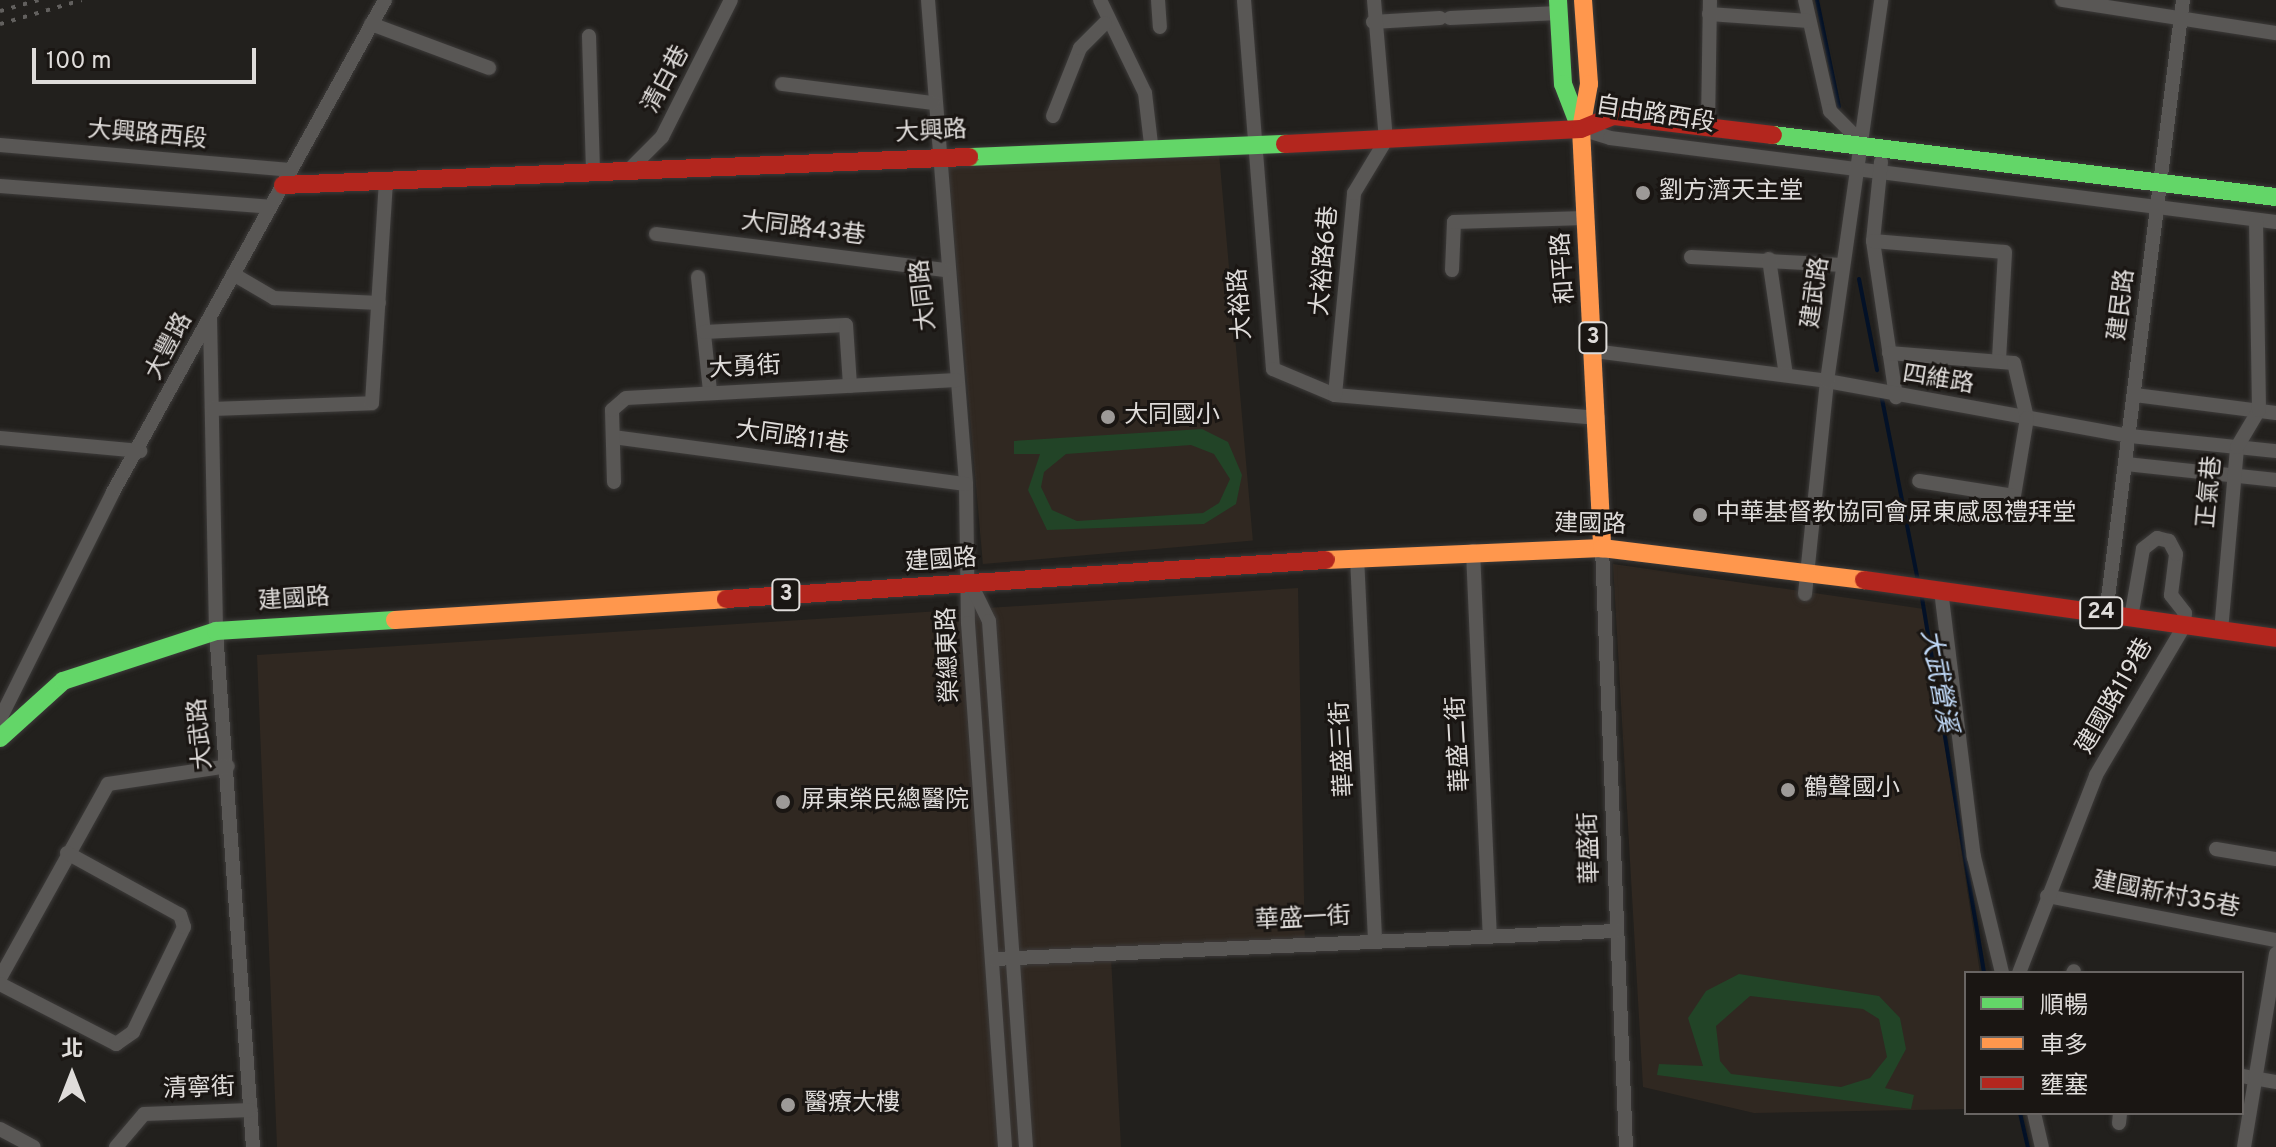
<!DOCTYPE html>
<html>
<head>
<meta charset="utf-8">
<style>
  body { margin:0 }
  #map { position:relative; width:2276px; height:1147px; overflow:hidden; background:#22201d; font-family:Overpass,"Noto Sans TC",sans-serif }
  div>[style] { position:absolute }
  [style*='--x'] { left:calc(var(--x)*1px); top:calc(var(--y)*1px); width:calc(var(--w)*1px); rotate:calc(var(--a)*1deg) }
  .built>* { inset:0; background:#302821; transform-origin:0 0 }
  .green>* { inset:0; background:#224427 }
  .stream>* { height:4px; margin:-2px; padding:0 2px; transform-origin:2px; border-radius:2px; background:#031127 }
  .roads { filter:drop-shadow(0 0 2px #3d3b3a) drop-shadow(0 0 2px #3d3b3a) }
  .street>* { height:14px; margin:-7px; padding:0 7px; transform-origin:7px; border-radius:7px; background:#595755 }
  .fast>* { height:18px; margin:-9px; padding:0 9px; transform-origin:9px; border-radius:9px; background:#63d668 }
  .slow>* { height:18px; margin:-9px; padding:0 9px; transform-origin:9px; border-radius:9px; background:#ff974d }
  .jam>* { height:18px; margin:-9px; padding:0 9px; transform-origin:9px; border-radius:9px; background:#b3261e }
  .rail>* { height:4px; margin-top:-2px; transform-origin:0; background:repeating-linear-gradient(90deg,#62605e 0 4px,transparent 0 12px) }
  .dots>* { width:22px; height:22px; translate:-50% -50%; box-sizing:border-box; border:4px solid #1a1613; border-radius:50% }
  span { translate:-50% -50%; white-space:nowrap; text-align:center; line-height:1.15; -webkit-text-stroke:6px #1a1613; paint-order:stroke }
  .shield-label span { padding:2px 6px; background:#1a1613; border:2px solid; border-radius:6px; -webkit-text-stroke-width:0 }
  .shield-label { font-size:22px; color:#dfdcda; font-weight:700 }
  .street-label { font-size:24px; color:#dfdcda }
  .poi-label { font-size:24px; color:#dfdcda }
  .left { translate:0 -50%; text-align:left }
  .water-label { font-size:26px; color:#c0d9f8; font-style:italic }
  .legend { position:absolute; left:1964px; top:971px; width:280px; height:144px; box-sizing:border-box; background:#1a1613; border:2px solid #696563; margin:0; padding:10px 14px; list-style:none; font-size:24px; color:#dfdcda }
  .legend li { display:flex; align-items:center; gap:16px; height:40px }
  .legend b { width:40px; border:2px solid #696563 }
  .north { position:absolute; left:32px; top:1035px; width:80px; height:80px; -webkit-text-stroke:6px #1a1613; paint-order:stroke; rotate:0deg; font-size:22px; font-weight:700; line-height:32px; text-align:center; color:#dfdcda }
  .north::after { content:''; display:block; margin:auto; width:28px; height:36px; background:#dfdcda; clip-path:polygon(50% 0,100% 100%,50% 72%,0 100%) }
  .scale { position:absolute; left:32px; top:48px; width:224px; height:36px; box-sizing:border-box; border:4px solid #dfdcda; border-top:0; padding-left:10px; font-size:24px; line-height:28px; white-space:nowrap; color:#dfdcda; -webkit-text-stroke:6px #1a1613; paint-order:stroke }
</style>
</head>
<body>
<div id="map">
  <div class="built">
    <div style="left:1218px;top:142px;width:400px;height:271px;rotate:85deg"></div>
    <div style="clip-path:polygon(1613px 564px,1924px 609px,1980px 973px,1966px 973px,1966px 1109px,1754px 1113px,1643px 1087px)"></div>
    <div style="clip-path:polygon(1298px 588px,1305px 949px,1111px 957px,1121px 1147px,277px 1147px,257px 655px)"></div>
  </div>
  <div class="green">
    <div style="clip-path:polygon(evenodd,1202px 429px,1228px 442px,1242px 475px,1236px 504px,1204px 524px,1047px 530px,1028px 490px,1040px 454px,1014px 454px,1014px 441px,1202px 429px,1191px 445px,1214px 454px,1230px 479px,1219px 503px,1203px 513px,1077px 521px,1052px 510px,1041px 487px,1044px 472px,1066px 454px,1191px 445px)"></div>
    <div style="clip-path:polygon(evenodd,1739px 974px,1879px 996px,1900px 1018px,1906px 1049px,1885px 1088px,1914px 1095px,1911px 1109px,1657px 1075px,1659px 1064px,1703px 1066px,1688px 1018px,1706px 991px,1739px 974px,1750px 996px,1863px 1009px,1879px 1019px,1887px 1057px,1870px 1078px,1841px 1087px,1731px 1074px,1720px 1061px,1716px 1026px,1750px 996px)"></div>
  </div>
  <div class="stream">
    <div style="--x:1817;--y:0;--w:109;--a:78.4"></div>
    <div style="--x:1859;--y:279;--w:93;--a:78.8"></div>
    <div style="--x:1881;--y:394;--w:191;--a:78.8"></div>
    <div style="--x:1922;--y:598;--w:380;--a:80.6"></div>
    <div style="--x:2020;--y:1113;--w:35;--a:77"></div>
  </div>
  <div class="roads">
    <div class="street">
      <div style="--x:928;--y:0;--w:485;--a:85.5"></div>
      <div style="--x:966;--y:484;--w:139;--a:89.2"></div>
      <div style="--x:968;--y:623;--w:525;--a:85.96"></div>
      <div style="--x:1100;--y:0;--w:103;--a:64.2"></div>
      <div style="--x:1145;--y:93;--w:51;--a:83.3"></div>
      <div style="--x:1158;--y:0;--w:27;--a:86"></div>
      <div style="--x:1244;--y:0;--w:370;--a:85.5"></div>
      <div style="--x:1273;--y:369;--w:67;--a:22.8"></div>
      <div style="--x:1335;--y:395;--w:264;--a:5"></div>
      <div style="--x:1805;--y:0;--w:114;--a:77.3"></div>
      <div style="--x:1830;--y:111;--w:44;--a:45"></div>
      <div style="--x:2062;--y:0;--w:217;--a:8.8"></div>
      <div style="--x:1709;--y:14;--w:100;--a:4"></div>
      <div style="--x:1450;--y:18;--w:109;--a:-2.6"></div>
      <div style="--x:1373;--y:22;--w:67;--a:-3.4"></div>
      <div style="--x:371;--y:24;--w:126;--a:20.4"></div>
      <div style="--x:589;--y:36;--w:136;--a:88.3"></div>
      <div style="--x:782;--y:84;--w:152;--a:7.2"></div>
      <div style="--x:1053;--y:116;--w:73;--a:-68.3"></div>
      <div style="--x:1080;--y:48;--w:35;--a:-45"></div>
      <div style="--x:1708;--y:125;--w:125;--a:-89.1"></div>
      <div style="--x:1581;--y:129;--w:30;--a:17"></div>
      <div style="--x:1610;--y:138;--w:671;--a:7.19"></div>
      <div style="--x:0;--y:145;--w:291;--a:4.9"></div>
      <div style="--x:1881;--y:162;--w:79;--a:95.8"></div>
      <div style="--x:1873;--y:241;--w:158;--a:81.6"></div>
      <div style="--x:628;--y:171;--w:48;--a:-45"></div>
      <div style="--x:662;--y:137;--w:153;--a:-63.3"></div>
      <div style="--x:0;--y:186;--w:271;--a:4.4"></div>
      <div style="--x:656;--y:234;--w:290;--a:7.1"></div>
      <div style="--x:1873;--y:241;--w:132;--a:4.8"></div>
      <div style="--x:2005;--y:252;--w:109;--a:93.2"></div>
      <div style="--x:1691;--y:257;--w:152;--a:3"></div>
      <div style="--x:1769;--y:259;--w:117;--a:81.7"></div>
      <div style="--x:1452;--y:270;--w:48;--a:-87.6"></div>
      <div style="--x:1454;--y:222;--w:131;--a:-1.7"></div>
      <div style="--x:233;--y:274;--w:48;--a:30.3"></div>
      <div style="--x:274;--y:298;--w:105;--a:2.7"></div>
      <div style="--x:698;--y:277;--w:116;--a:84"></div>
      <div style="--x:210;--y:318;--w:313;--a:88.9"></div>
      <div style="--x:216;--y:631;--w:517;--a:85.9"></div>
      <div style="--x:704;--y:332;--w:142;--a:-2.8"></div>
      <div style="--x:846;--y:325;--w:61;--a:86.2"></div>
      <div style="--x:1594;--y:351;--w:235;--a:7.3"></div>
      <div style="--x:1827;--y:381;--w:308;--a:10.3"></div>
      <div style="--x:2130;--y:436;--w:147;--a:5.9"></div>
      <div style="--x:1889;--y:353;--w:125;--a:4.6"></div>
      <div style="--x:2014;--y:363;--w:57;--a:76.7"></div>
      <div style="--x:2027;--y:418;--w:79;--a:99.5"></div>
      <div style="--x:2014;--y:496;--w:96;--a:-171"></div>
      <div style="--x:1335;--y:395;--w:203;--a:-84.6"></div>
      <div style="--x:1354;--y:193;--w:62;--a:-58.9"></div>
      <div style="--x:1386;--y:140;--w:141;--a:-94.9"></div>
      <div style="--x:2135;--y:395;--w:142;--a:7.3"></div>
      <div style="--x:212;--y:409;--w:160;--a:-2.1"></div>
      <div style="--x:372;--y:403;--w:222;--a:-86.4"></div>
      <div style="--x:613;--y:437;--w:356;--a:7.6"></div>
      <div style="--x:0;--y:438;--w:141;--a:5.3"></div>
      <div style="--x:2126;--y:464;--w:151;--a:6.1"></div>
      <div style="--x:614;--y:482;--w:72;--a:-91.6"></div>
      <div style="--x:612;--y:410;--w:18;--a:-41"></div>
      <div style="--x:626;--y:398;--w:331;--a:-3.1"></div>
      <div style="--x:1602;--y:548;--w:599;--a:87.71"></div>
      <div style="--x:1473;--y:551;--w:384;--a:87.5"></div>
      <div style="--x:1357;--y:557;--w:381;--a:87.3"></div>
      <div style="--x:971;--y:584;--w:41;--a:64.1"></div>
      <div style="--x:989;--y:621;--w:527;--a:85.98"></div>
      <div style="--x:1941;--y:590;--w:269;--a:83"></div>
      <div style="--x:1974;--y:857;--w:119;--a:76.4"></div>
      <div style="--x:1805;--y:594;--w:214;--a:-84.1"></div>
      <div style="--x:1827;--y:381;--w:385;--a:-81.9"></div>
      <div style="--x:2106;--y:614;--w:619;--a:-82.85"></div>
      <div style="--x:2221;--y:631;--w:185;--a:-85"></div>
      <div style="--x:2237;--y:447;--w:43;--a:-59.3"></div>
      <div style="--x:2259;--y:410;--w:190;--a:-90.9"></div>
      <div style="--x:0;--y:719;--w:254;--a:-63.5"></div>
      <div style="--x:113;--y:492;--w:562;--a:-61.06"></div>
      <div style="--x:2216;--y:849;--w:61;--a:9.5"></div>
      <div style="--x:2047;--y:896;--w:233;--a:10.9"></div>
      <div style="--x:994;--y:959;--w:623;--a:-2.58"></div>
      <div style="--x:2019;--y:973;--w:212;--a:-68.7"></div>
      <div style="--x:2096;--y:775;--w:173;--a:-59.4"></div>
      <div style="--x:2184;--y:626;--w:13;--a:-86"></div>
      <div style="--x:2185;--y:613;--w:23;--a:-128"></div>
      <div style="--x:2171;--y:595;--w:41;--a:-83"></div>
      <div style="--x:2176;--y:554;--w:15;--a:-118"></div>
      <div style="--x:2169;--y:541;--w:12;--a:-166"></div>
      <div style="--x:2157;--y:538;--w:18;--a:142"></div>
      <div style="--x:2143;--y:549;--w:70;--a:99.9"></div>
      <div style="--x:2073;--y:973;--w:2;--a:-63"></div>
      <div style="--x:0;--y:978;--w:222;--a:-60.9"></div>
      <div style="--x:108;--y:784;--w:121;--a:-8.5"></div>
      <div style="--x:0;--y:984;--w:131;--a:27.3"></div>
      <div style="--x:116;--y:1044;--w:21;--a:-35"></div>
      <div style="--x:133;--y:1032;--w:117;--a:-64.1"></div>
      <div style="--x:184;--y:927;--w:13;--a:-108"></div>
      <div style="--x:180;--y:915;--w:129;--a:-151.2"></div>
      <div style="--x:2242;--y:1076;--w:35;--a:10"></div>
      <div style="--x:2034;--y:1113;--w:35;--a:77"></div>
      <div style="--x:2119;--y:1123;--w:10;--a:-84"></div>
      <div style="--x:0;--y:1129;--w:38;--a:28"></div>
      <div style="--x:116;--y:1147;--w:43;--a:-49.7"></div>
      <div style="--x:144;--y:1114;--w:107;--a:-2.1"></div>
      <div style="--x:2244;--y:1147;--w:196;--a:-80.6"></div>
    </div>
    <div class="fast">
      <div style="--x:1558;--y:0;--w:84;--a:86.6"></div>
      <div style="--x:1563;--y:84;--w:47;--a:68.9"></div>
      <div style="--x:1773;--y:135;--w:507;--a:7.03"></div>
      <div style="--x:969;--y:157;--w:316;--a:-2.4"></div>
      <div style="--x:0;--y:738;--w:85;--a:-42.1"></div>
      <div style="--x:63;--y:681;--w:161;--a:-18.1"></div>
      <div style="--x:216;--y:631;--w:179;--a:-3.5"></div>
    </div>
    <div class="slow">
      <div style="--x:1583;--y:0;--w:84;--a:85.9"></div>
      <div style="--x:1589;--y:84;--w:46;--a:100.1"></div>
      <div style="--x:1581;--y:129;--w:420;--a:87.1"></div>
      <div style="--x:1326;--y:560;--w:276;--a:-2.5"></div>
      <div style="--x:1602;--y:548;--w:264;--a:7"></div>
      <div style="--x:395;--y:620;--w:332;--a:-3.6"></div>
    </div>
    <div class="jam">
      <div style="--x:1285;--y:144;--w:296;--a:-2.9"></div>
      <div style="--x:1581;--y:129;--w:35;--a:-22"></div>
      <div style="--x:1614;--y:116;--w:160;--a:6.8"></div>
      <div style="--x:283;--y:185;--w:687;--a:-2.34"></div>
      <div style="--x:1864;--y:580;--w:416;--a:8"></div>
      <div style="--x:726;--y:599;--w:601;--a:-3.72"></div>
    </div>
  </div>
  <div class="rail">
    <div style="--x:0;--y:11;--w:40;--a:-16"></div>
    <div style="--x:0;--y:24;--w:85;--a:-16.3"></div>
  </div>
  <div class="dots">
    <div style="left:1643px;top:193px;background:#9d9a98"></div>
    <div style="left:1108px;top:417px;background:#9d9a98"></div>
    <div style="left:1700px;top:515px;background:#9d9a98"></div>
    <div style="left:1788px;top:790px;background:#9d9a98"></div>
    <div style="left:783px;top:802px;background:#9d9a98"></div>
    <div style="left:788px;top:1105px;background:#9d9a98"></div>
  </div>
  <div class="shield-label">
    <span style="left:1593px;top:338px">3</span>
    <span style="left:786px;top:595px">3</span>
    <span style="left:2101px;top:613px">24</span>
  </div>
  <div class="street-label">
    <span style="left:667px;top:80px;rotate:-62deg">清白巷</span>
    <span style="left:1655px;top:116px;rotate:9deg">自由路西段</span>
    <span style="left:931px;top:133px;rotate:-3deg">大興路</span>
    <span style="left:147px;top:136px;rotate:5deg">大興路西段</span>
    <span style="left:803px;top:230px;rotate:7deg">大同路43巷</span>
    <span style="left:1326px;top:261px;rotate:-85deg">大裕路6巷</span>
    <span style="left:1565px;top:268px;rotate:-94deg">和平路</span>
    <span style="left:1817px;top:293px;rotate:-82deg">建武路</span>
    <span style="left:925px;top:295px;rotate:-96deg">大同路</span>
    <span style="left:1242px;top:304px;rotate:-94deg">大裕路</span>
    <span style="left:2123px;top:305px;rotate:-83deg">建民路</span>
    <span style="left:170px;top:347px;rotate:-62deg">大豐路</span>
    <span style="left:745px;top:369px;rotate:-3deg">大勇街</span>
    <span style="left:1938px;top:381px;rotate:9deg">四維路</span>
    <span style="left:792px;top:439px;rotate:8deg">大同路11巷</span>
    <span style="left:2211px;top:492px;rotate:-85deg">正氣巷</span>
    <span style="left:1590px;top:526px;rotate:1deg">建國路</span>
    <span style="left:941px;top:562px;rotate:-4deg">建國路</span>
    <span style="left:294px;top:601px;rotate:-4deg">建國路</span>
    <span style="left:950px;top:655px;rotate:-92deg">榮總東路</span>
    <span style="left:2116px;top:697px;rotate:-60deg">建國路119巷</span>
    <span style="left:202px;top:734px;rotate:-95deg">大武路</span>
    <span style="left:1460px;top:744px;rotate:-93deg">華盛二街</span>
    <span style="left:1344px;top:749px;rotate:-93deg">華盛三街</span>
    <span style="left:1591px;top:848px;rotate:-92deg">華盛街</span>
    <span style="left:2166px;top:896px;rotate:11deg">建國新村35巷</span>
    <span style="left:1303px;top:920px;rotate:-3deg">華盛一街</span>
    <span style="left:199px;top:1090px;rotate:-2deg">清寧街</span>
  </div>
  <div class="poi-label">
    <span class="left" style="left:1659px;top:193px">劉方濟天主堂</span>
    <span class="left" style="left:1124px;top:417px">大同國小</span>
    <span class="left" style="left:1716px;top:515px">中華基督教協同會屏東感恩禮拜堂</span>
    <span class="left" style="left:1804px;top:790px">鶴聲國小</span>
    <span class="left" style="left:801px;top:802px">屏東榮民總醫院</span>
    <span class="left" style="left:804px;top:1105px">醫療大樓</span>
  </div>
  <div class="water-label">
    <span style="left:1937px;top:681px;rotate:80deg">大武營溪</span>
  </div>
  <ul class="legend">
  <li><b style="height:10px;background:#63d668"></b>順暢</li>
  <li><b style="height:10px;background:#ff974d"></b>車多</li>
  <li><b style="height:10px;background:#b3261e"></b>壅塞</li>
  </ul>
  <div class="north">北</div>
  <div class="scale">100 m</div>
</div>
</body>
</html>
